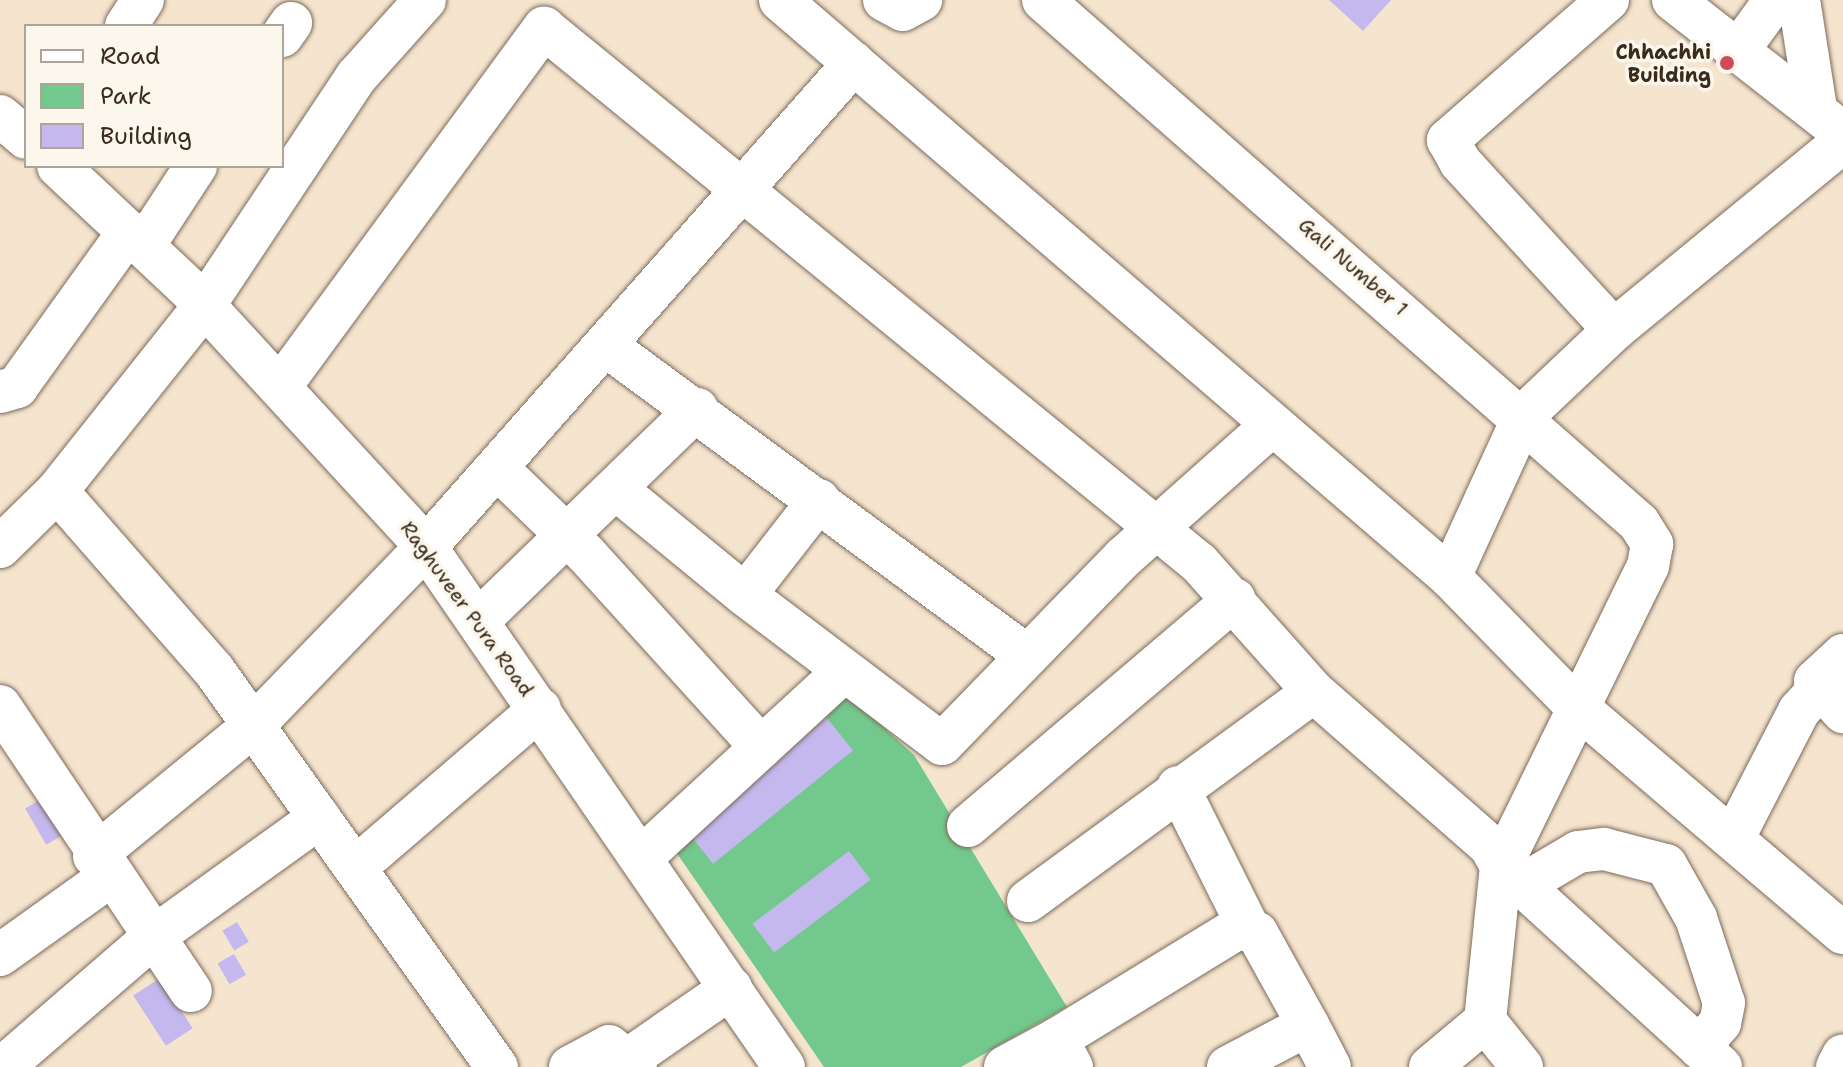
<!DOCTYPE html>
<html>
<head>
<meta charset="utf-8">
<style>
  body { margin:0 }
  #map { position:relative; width:1843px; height:1067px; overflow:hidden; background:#f6e5ce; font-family:"Shantell Sans",sans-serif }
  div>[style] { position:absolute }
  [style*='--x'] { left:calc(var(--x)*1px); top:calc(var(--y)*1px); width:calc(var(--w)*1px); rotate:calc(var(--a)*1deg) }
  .green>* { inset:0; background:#73c98d }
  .building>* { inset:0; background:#c4b8ee; transform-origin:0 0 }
  .roads { filter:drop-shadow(0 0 2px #7c6b5c) drop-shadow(0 0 2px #7c6b5c) }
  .minor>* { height:42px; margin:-21px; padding:0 21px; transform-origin:21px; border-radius:21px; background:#fff }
  .dots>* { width:22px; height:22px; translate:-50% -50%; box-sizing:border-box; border:4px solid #fbf7ec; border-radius:50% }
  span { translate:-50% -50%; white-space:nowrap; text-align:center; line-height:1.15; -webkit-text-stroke:7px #fbf7ec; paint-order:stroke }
  .poi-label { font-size:20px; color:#3b2a1e; font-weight:700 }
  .right { translate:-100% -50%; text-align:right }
  .street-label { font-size:20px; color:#3b2a1e }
  .legend { position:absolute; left:24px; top:24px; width:260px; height:144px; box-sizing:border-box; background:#fbf7ec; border:2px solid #aea59a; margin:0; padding:10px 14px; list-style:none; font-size:24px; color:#3b2a1e }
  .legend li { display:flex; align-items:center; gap:16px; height:40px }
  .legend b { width:40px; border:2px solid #aea59a }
</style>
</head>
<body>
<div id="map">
  <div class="green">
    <div style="clip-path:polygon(836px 684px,914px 755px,1067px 1007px,961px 1067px,824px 1067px,656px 823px)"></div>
  </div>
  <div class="building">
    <div style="clip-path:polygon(1329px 0,1391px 0,1363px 31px)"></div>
    <div style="left:826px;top:717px;width:43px;height:180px;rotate:51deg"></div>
    <div style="left:52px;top:793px;width:42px;height:31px;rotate:60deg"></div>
    <div style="left:849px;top:851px;width:36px;height:121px;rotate:53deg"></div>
    <div style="left:237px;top:922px;width:23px;height:17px;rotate:59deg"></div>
    <div style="left:234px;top:954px;width:24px;height:19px;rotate:60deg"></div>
    <div style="left:160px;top:978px;width:60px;height:32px;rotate:57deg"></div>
  </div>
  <div class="roads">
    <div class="minor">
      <div style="--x:780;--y:0;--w:884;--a:40.73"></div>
      <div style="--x:1450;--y:577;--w:179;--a:45.7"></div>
      <div style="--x:1575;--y:705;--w:352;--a:40.4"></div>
      <div style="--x:884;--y:0;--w:21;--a:28"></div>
      <div style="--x:903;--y:10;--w:21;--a:-29"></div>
      <div style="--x:1043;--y:0;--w:793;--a:41.27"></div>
      <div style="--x:1639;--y:523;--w:25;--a:58"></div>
      <div style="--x:1652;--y:544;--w:22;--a:100"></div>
      <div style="--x:1648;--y:566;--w:334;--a:116.1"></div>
      <div style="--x:1501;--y:866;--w:298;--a:42.4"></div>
      <div style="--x:1608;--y:0;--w:213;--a:138.8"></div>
      <div style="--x:1448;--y:140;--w:25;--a:61"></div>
      <div style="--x:1460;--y:162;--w:228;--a:47.5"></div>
      <div style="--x:1673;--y:0;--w:216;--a:38"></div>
      <div style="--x:1799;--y:0;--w:109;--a:81.1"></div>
      <div style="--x:126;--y:26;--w:31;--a:-57"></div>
      <div style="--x:282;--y:36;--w:16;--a:-55"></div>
      <div style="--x:1740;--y:48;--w:59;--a:-53.9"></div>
      <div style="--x:0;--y:116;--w:34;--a:40"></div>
      <div style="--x:58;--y:166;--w:183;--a:43.2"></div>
      <div style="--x:191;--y:291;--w:348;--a:47.4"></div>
      <div style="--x:426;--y:547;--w:631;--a:55.45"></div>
      <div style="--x:145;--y:244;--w:93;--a:-56.8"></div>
      <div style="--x:605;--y:345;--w:523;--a:36.37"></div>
      <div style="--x:280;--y:387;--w:446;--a:-53.7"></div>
      <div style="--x:544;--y:28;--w:846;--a:39.24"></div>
      <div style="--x:1199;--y:563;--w:173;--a:48.3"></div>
      <div style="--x:1314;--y:692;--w:234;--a:41.2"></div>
      <div style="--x:1490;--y:846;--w:23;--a:61"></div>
      <div style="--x:1501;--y:866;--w:156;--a:95.9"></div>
      <div style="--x:1485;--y:1021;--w:59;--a:51.2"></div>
      <div style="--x:0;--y:392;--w:18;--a:-16"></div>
      <div style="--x:17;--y:387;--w:192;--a:-54.3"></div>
      <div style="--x:497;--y:468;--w:124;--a:44"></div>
      <div style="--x:586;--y:554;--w:261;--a:47.8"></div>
      <div style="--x:616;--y:489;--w:167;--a:39.4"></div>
      <div style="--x:57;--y:491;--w:237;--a:48.8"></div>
      <div style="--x:213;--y:669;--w:489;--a:54.5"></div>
      <div style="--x:819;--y:500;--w:120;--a:127.9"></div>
      <div style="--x:745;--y:595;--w:247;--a:37.1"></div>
      <div style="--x:942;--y:744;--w:261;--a:-45.8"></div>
      <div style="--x:1124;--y:557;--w:197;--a:-41.7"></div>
      <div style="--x:0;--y:547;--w:80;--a:-44.5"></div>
      <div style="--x:57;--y:491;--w:236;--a:-51.5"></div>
      <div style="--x:204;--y:306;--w:276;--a:-56.4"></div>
      <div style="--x:357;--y:76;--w:102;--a:-48.2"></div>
      <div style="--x:1450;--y:577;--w:178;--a:-65.4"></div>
      <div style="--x:1524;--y:415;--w:124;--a:-43.4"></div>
      <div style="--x:1614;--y:330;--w:296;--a:-39.4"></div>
      <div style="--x:478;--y:621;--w:305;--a:-44.1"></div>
      <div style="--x:1843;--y:655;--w:38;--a:137"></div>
      <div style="--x:1815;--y:681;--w:42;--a:47.9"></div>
      <div style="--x:0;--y:706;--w:343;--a:56.2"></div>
      <div style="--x:1178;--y:787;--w:157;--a:63.4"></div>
      <div style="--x:968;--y:826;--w:350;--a:-40.4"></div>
      <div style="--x:1735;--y:835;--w:140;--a:-62.7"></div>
      <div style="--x:1799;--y:711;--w:28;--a:-48"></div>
      <div style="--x:94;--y:856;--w:205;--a:-39.3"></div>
      <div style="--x:253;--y:726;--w:249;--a:-46"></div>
      <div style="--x:426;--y:547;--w:646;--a:-48.51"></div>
      <div style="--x:642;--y:857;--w:275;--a:-42.6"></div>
      <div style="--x:355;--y:868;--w:244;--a:-40.7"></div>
      <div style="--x:1522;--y:885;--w:65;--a:-30.5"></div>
      <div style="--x:1578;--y:852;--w:26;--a:-7"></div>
      <div style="--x:1604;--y:849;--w:64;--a:14.5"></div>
      <div style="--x:1666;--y:865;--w:61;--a:60.5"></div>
      <div style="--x:1696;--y:918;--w:89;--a:71.8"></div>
      <div style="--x:1724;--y:1003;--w:20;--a:101"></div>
      <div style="--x:1720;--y:1023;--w:32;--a:131"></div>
      <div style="--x:1028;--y:901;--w:354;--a:-36.2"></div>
      <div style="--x:0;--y:955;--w:134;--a:-35.6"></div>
      <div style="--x:630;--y:1058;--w:123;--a:-34.7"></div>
      <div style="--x:3;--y:1067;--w:197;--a:-40.9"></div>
      <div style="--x:152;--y:938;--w:206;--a:-35.7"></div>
      <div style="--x:570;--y:1067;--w:44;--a:-28.3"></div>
      <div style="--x:609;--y:1046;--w:34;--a:38"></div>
      <div style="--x:1005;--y:1067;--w:59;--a:-28.3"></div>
      <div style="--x:1072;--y:1067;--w:32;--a:-118"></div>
      <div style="--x:1057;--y:1039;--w:212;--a:-31.5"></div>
      <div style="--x:1238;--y:928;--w:20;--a:15"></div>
      <div style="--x:1257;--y:933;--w:105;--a:61"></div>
      <div style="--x:1228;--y:1067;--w:90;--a:-27.7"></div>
      <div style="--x:1308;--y:1025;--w:47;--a:62.4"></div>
      <div style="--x:1430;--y:1067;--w:72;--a:-39.9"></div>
      <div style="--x:1837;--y:1067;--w:13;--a:-63"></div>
    </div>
  </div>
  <div class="dots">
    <div style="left:1727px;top:63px;background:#d1495b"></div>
  </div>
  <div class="poi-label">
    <span class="right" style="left:1711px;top:64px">Chhachhi<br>Building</span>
  </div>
  <div class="street-label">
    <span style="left:1353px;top:267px;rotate:41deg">Gali Number 1</span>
    <span style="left:467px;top:609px;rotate:54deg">Raghuveer Pura Road</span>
  </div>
  <ul class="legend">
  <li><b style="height:10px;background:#fff"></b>Road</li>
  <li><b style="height:22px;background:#73c98d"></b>Park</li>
  <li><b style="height:22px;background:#c4b8ee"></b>Building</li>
  </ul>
</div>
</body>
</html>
